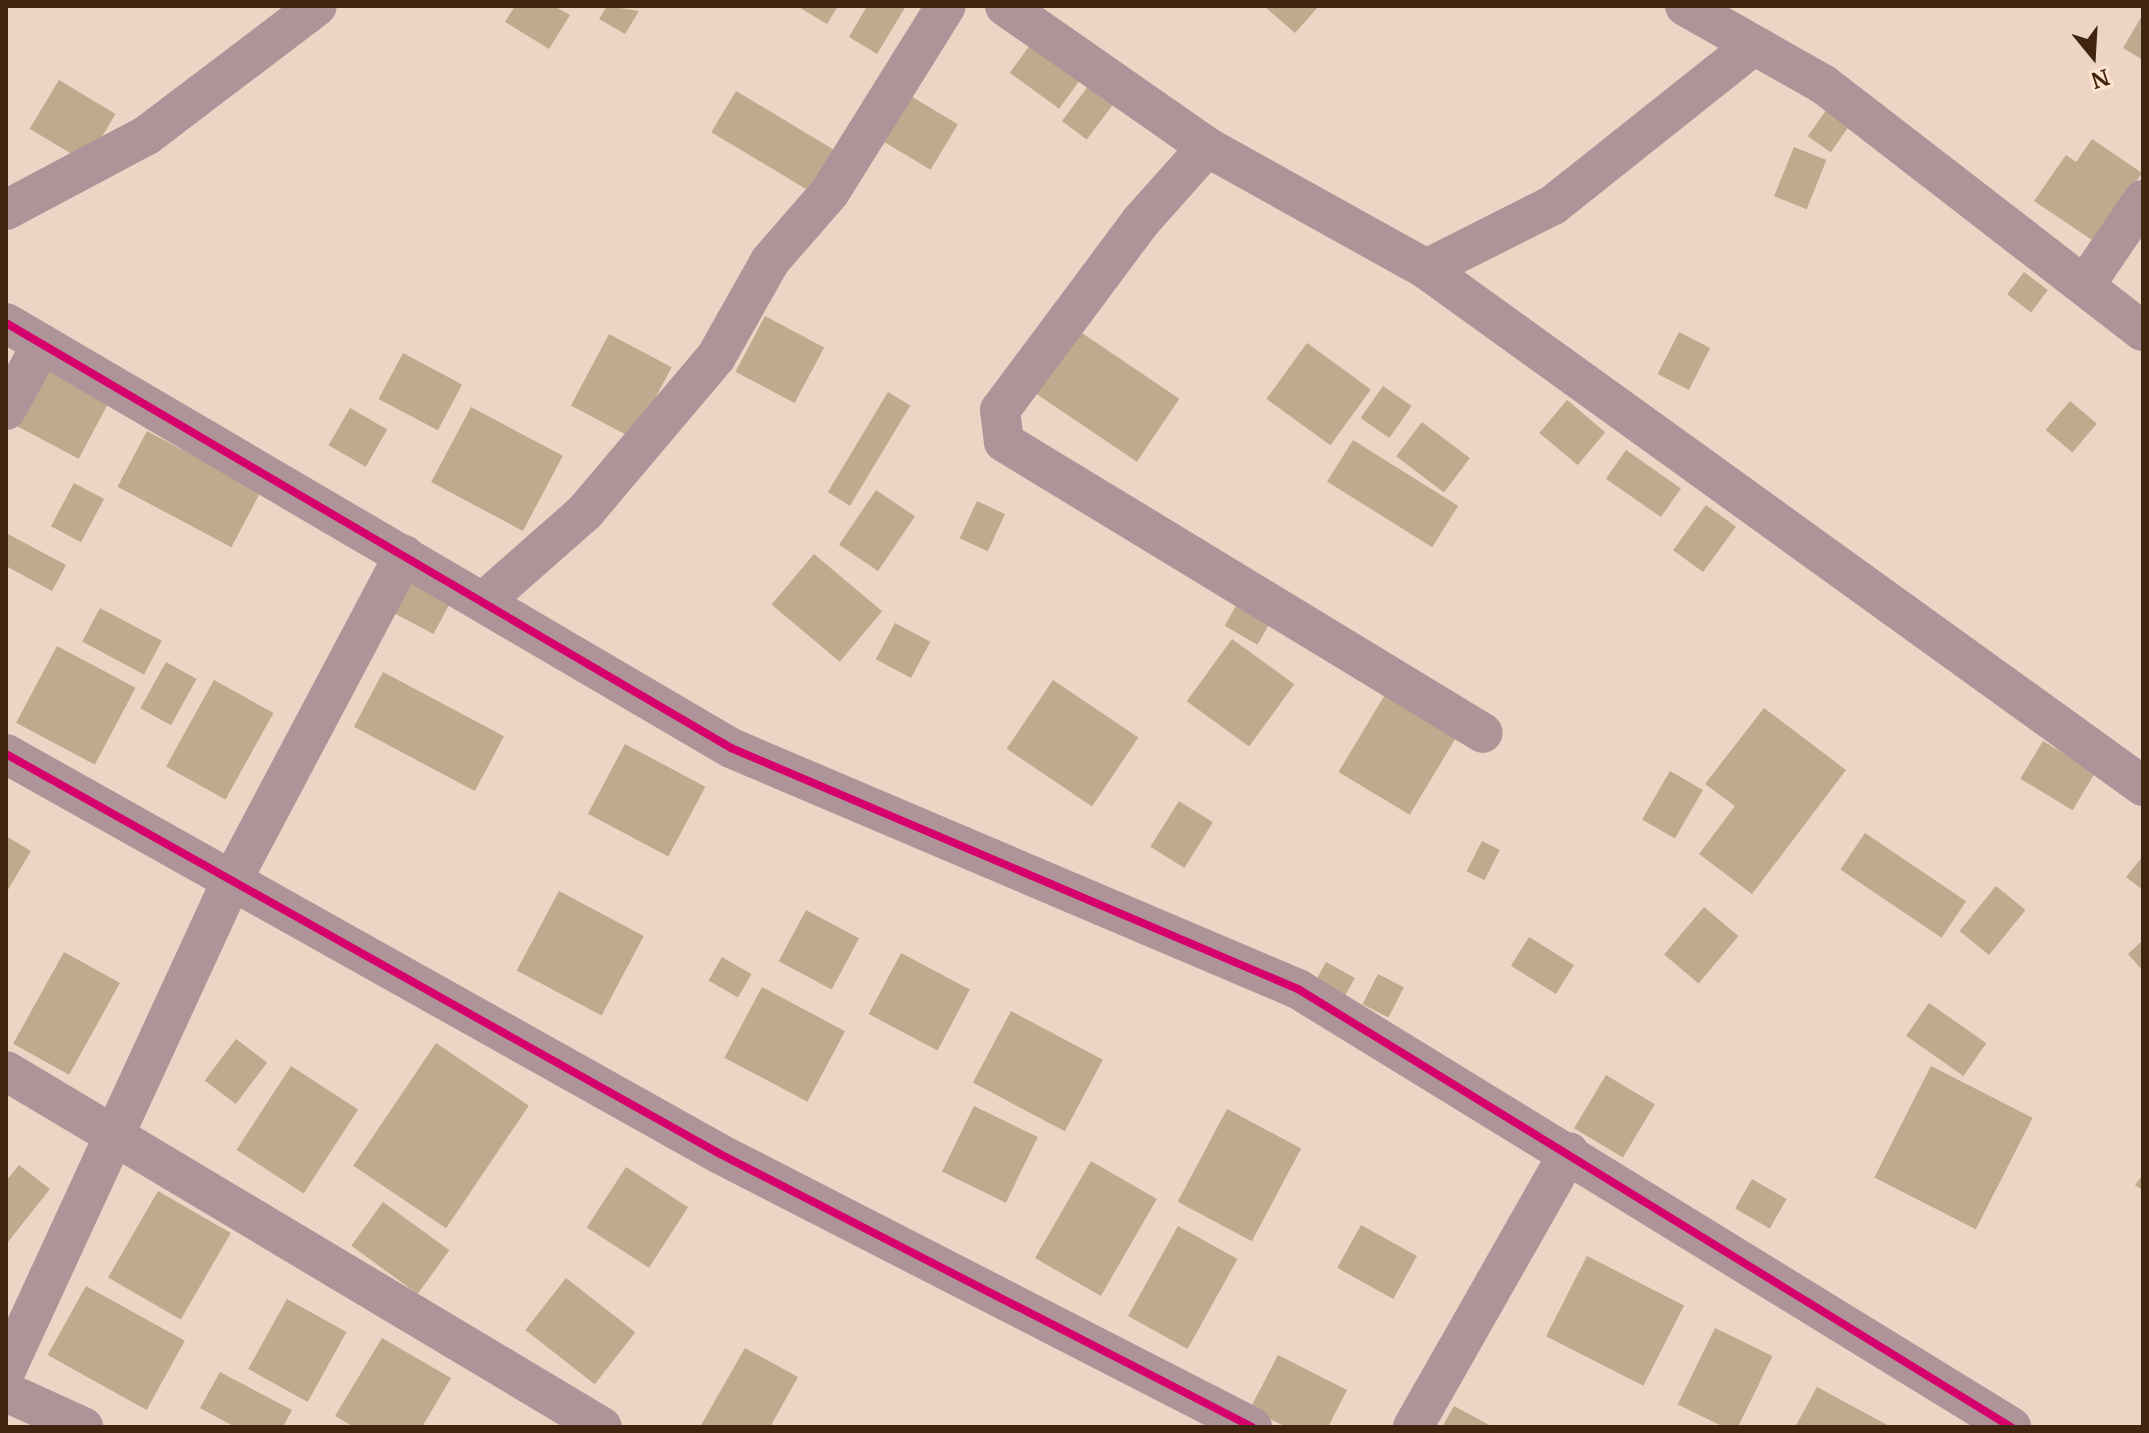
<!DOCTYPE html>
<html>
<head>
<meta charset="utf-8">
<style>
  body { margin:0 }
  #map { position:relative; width:2149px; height:1433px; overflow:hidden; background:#ecd5c4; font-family:Merriweather,serif }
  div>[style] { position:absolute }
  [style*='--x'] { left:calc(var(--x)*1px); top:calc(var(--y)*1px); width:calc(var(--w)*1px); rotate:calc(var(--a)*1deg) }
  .building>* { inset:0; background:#bfaa8e; transform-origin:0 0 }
  .minor>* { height:40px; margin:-20px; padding:0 20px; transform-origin:20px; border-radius:20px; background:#ae9499 }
  .cycleway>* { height:8px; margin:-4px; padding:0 4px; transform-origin:4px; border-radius:4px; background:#d6006c }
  span { translate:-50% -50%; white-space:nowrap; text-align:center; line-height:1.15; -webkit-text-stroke:7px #ffe3ce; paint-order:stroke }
  .frame { position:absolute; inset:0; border:8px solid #3f250f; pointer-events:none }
  .north { position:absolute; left:2053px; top:16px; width:80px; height:80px; -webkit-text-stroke:6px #ffe3ce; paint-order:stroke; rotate:162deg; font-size:22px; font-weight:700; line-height:32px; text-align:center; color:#3f250f }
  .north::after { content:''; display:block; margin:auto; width:28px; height:36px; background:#3f250f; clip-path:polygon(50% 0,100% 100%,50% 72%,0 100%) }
</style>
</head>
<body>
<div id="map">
  <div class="building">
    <div style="clip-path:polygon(515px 6px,554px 6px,570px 15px,549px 49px,505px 22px)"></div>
    <div style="clip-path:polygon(607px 6px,639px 11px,625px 34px,599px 19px)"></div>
    <div style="clip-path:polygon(797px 6px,838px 6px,827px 24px)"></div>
    <div style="clip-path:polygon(867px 6px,906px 6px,877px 54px,849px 37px)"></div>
    <div style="clip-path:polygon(1264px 6px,1319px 6px,1295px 33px)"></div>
    <div style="clip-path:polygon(2143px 14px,2143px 60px,2123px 48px)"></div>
    <div style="left:1038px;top:34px;width:61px;height:48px;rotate:36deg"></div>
    <div style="left:59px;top:80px;width:66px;height:57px;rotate:31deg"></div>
    <div style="left:1092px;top:81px;width:31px;height:50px;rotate:37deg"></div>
    <div style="left:736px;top:91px;width:118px;height:48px;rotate:31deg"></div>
    <div style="left:909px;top:95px;width:57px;height:53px;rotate:31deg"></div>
    <div style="left:1829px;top:106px;width:28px;height:37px;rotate:35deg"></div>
    <div style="clip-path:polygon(2092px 139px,2142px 173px,2095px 242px,2034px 201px,2066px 155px,2076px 162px)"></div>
    <div style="left:1794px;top:147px;width:35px;height:53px;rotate:22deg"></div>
    <div style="left:2024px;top:272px;width:30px;height:28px;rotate:37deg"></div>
    <div style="left:765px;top:316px;width:67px;height:63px;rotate:28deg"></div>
    <div style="left:1079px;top:331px;width:121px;height:76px;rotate:34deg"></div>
    <div style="left:1679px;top:332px;width:35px;height:47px;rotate:27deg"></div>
    <div style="left:609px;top:334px;width:71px;height:81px;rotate:28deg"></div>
    <div style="left:1307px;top:343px;width:79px;height:69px;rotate:36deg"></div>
    <div style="left:403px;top:353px;width:67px;height:52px;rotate:28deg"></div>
    <div style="left:43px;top:364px;width:76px;height:67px;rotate:28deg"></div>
    <div style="left:1383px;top:386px;width:35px;height:39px;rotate:35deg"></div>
    <div style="left:888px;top:392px;width:26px;height:117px;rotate:31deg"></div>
    <div style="left:1567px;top:400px;width:50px;height:43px;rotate:40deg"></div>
    <div style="left:2070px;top:401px;width:35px;height:38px;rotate:40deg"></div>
    <div style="left:471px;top:407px;width:104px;height:85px;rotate:28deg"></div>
    <div style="left:350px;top:408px;width:43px;height:43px;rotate:30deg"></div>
    <div style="left:1422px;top:422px;width:60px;height:43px;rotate:37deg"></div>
    <div style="left:147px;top:431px;width:129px;height:63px;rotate:28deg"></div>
    <div style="left:1353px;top:440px;width:124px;height:49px;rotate:32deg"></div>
    <div style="left:1626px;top:450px;width:67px;height:35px;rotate:35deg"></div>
    <div style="left:74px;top:483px;width:34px;height:49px;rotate:28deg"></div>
    <div style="left:876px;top:490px;width:47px;height:66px;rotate:34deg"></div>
    <div style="left:977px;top:501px;width:31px;height:41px;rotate:25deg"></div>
    <div style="left:1706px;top:505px;width:37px;height:56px;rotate:36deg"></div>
    <div style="clip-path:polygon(6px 533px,66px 565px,52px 591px,6px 566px)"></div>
    <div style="left:814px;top:554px;width:89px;height:66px;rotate:40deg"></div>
    <div style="left:397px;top:575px;width:60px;height:35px;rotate:28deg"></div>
    <div style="left:1240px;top:599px;width:38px;height:31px;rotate:30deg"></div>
    <div style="left:100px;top:608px;width:70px;height:38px;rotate:28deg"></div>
    <div style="left:895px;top:623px;width:40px;height:41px;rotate:28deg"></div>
    <div style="left:1232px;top:639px;width:77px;height:77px;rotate:36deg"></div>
    <div style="left:57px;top:646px;width:89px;height:87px;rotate:28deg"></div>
    <div style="left:166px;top:662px;width:35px;height:53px;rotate:29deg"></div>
    <div style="left:383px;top:672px;width:137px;height:62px;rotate:28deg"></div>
    <div style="left:214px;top:680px;width:68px;height:99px;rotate:29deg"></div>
    <div style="left:1053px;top:680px;width:103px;height:83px;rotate:34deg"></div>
    <div style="left:1389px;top:688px;width:83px;height:98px;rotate:31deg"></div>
    <div style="clip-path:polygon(1764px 708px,1846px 770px,1752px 894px,1699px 854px,1735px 806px,1705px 784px)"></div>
    <div style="left:2043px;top:741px;width:61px;height:44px;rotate:31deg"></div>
    <div style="left:625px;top:744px;width:91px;height:79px;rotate:28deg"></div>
    <div style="left:1670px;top:771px;width:38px;height:56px;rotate:30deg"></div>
    <div style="left:1179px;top:801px;width:40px;height:54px;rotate:32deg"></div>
    <div style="left:1865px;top:833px;width:122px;height:44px;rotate:34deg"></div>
    <div style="clip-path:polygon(6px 836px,31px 851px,6px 893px)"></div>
    <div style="left:1482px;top:841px;width:20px;height:34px;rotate:27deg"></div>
    <div style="clip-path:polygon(2143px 856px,2143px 890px,2126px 877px)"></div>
    <div style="left:1996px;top:886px;width:38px;height:58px;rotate:39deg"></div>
    <div style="left:559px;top:891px;width:96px;height:90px;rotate:28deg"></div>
    <div style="left:1704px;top:907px;width:45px;height:62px;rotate:40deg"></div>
    <div style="left:806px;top:910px;width:60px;height:58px;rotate:28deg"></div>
    <div style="left:1529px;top:937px;width:53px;height:34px;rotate:32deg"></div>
    <div style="clip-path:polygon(2143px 940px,2143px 971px,2128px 954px)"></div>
    <div style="left:64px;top:952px;width:64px;height:105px;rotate:29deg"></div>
    <div style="left:901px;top:953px;width:78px;height:69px;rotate:28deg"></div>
    <div style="left:722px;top:957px;width:34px;height:27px;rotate:30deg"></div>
    <div style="left:1326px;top:962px;width:33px;height:30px;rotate:29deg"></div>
    <div style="left:1378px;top:974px;width:29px;height:34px;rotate:27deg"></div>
    <div style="left:762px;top:987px;width:94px;height:80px;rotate:28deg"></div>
    <div style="left:1929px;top:1003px;width:70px;height:40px;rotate:35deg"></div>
    <div style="left:1011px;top:1011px;width:104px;height:81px;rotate:28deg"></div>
    <div style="left:236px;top:1039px;width:39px;height:52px;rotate:37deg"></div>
    <div style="left:436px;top:1043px;width:112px;height:148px;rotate:34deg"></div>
    <div style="left:291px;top:1066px;width:80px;height:100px;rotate:33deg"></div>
    <div style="left:1931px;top:1066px;width:114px;height:125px;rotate:27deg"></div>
    <div style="left:1606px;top:1075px;width:57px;height:62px;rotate:31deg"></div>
    <div style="left:974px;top:1106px;width:71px;height:73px;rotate:26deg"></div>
    <div style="left:1227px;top:1109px;width:84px;height:105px;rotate:28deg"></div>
    <div style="left:1091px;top:1161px;width:76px;height:112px;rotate:30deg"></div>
    <div style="clip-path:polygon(19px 1165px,50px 1189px,8px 1242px,6px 1181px)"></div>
    <div style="left:626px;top:1167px;width:74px;height:72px;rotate:33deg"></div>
    <div style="clip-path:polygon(2143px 1175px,2143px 1190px,2135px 1185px)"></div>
    <div style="left:1752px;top:1179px;width:40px;height:34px;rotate:30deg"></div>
    <div style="left:158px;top:1191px;width:84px;height:100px;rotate:30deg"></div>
    <div style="left:383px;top:1202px;width:82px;height:54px;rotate:36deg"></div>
    <div style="left:1361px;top:1225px;width:64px;height:49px;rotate:29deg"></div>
    <div style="left:1178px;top:1226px;width:68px;height:103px;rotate:29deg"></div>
    <div style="left:1587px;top:1256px;width:109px;height:90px;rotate:27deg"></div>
    <div style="left:566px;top:1278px;width:88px;height:66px;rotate:38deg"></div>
    <div style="left:86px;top:1286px;width:113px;height:79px;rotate:29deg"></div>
    <div style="left:287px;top:1299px;width:68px;height:80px;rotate:29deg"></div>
    <div style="left:1715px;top:1328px;width:64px;height:85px;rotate:26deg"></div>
    <div style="clip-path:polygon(382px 1338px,451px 1378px,422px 1427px,354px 1427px,335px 1416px)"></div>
    <div style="clip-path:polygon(745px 1348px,798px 1377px,770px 1427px,700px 1427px)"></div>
    <div style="clip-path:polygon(1278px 1355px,1347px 1390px,1328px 1427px,1286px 1427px,1250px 1409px)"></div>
    <div style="clip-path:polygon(220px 1372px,292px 1410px,283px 1427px,235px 1427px,200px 1408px)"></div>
    <div style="clip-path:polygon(1817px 1387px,1891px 1427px,1795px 1427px)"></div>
    <div style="clip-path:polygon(1454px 1406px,1493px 1427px,1442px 1427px)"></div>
  </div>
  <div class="minor">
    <div style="--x:1005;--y:6;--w:246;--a:34.9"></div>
    <div style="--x:1207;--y:147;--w:251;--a:29.1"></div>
    <div style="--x:1426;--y:269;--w:884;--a:35.79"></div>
    <div style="--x:1685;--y:6;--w:159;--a:29.5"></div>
    <div style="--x:1823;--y:84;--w:404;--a:37.7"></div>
    <div style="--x:1207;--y:147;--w:99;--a:131.7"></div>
    <div style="--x:1141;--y:221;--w:236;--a:126.7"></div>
    <div style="--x:1000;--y:410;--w:32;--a:83"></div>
    <div style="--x:1004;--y:442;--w:560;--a:31.28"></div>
    <div style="--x:6;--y:210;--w:160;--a:-28"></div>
    <div style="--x:147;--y:135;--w:213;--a:-37.2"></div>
    <div style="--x:1426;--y:269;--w:142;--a:-26.7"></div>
    <div style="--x:1553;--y:205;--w:251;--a:-38.5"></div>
    <div style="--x:2085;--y:285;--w:103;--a:-55.7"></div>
    <div style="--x:6;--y:323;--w:840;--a:30.38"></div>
    <div style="--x:731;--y:748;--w:616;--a:23.03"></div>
    <div style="--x:1298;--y:989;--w:837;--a:31.56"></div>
    <div style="--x:6;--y:410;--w:75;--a:-61.4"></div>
    <div style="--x:483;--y:602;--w:136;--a:-41.4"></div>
    <div style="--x:585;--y:512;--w:203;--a:-49.8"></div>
    <div style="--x:716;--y:357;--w:110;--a:-60.6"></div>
    <div style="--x:770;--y:261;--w:91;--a:-49"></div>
    <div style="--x:830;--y:192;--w:219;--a:-58.1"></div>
    <div style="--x:6;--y:754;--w:818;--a:29.26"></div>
    <div style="--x:720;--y:1154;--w:598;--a:27.16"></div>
    <div style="--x:6;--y:1071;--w:694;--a:30.85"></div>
    <div style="--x:6;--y:1370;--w:537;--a:-65.25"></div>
    <div style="--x:231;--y:882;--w:370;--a:-62.1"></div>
    <div style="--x:6;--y:1392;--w:85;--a:24.4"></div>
    <div style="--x:1413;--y:1427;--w:316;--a:-60.4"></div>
  </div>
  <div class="cycleway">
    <div style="--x:6;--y:323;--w:840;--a:30.38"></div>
    <div style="--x:731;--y:748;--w:616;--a:23.03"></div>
    <div style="--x:1298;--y:989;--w:837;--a:31.56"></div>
    <div style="--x:6;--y:754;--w:818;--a:29.26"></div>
    <div style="--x:720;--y:1154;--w:598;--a:27.16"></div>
  </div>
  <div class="frame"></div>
  <div class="north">N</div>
</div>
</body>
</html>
